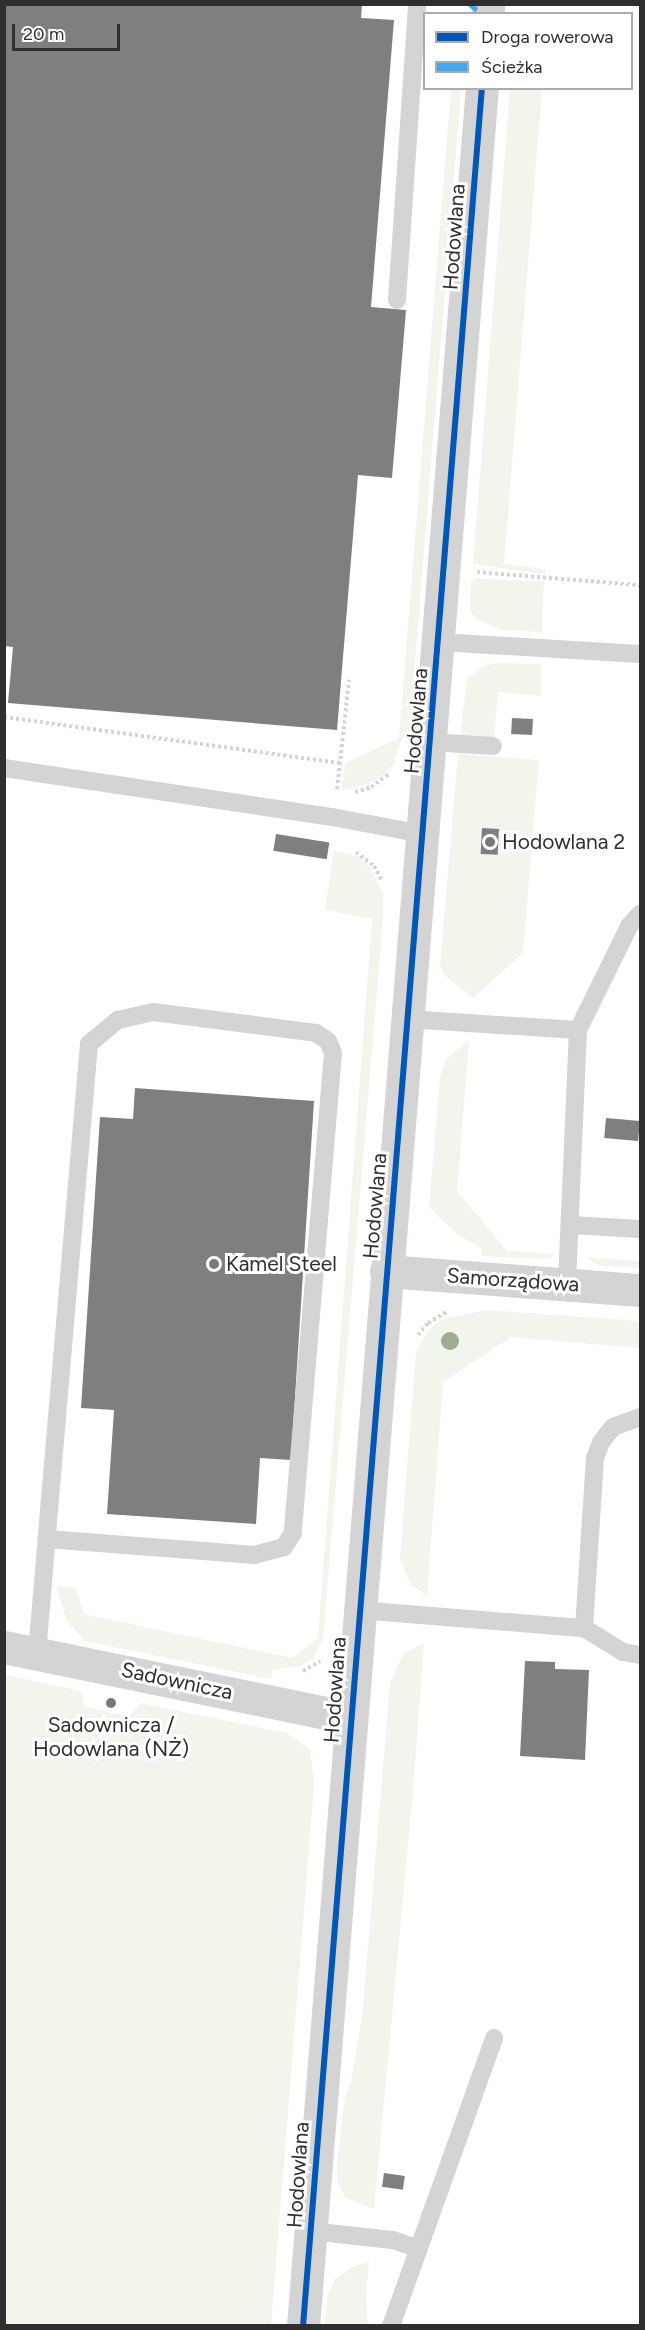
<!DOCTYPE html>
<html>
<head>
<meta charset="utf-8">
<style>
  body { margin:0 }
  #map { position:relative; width:645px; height:2330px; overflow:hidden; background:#fff; font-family:Figtree,sans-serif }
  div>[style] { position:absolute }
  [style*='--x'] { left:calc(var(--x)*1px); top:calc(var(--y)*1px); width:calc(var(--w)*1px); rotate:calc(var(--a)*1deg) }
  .green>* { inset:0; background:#f1f5ec }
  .building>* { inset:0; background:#7f7f7f; transform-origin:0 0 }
  .path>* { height:4px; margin-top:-2px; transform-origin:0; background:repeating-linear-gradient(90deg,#d4d4d4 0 3px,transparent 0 6px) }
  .lane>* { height:18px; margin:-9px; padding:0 9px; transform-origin:9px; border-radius:9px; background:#d4d4d4 }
  .street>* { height:33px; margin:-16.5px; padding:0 16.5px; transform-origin:16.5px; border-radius:16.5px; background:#d4d4d4 }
  .quiet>* { height:4.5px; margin-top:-2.25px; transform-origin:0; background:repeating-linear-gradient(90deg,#3fa9f5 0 9px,transparent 0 13.5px) }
  .cycleway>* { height:6px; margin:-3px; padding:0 3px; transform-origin:3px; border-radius:3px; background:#0057b8 }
  .trees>* { width:18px; height:18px; margin:-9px; border-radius:50%; background:#9fae93 }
  .dots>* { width:16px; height:16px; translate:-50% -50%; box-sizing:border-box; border:3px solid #fff; border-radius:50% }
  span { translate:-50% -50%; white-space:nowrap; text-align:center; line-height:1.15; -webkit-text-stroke:6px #fff; paint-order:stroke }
  .street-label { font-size:21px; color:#2f2f2f }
  .poi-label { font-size:21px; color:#2f2f2f }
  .left { translate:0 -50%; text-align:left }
  .frame { position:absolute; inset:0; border:6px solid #2f2f2f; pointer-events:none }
  .legend { position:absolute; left:423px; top:12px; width:210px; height:78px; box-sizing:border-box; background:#fff; border:2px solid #acacac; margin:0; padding:8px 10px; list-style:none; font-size:18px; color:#2f2f2f }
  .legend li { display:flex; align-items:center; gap:12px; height:30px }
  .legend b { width:30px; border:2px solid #acacac }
  .scale { position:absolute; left:12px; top:24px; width:108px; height:27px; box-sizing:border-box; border:3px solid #2f2f2f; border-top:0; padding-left:8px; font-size:18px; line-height:21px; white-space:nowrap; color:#2f2f2f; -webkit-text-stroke:4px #fff; paint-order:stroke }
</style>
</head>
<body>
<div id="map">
  <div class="green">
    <div style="clip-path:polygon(451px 89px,461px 89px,409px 738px,402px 738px,393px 765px,381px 777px,368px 784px,342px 790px,345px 763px,399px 738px)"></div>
    <div style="clip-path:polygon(510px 89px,542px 89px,504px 564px,545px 569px,544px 574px,473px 564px)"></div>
    <div style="clip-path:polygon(478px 578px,544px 582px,542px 632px,501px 630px,475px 619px,470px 610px,471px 581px)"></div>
    <div style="clip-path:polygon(497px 663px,541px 664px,541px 696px,498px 692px,494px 740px,460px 737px,467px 679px,483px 666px)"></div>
    <div style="clip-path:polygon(458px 754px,539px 760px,523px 953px,473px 998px,445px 976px,440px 966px)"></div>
    <div style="clip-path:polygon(334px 851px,358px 856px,370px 867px,383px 893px,383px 919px,323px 1639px,314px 1658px,301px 1666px,273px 1670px,271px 1679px,84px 1641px,67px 1621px,56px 1586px,76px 1588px,84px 1614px,292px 1658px,318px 1638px,372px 919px,325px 910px)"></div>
    <div style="clip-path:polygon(469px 1040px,457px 1191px,507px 1251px,554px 1254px,550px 1259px,481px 1256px,482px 1249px,456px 1233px,429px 1207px,440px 1077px,447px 1058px)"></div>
    <div style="clip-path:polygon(587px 1257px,640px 1261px,640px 1268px,596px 1265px)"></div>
    <div style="clip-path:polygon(487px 1310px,640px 1321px,640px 1348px,511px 1337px,443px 1382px,427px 1596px,410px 1584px,400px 1558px,416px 1353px,429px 1329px,442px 1319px)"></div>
    <div style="clip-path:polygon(424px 1643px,413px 1791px,374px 2209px,345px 2198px,337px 2180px,337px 2162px,345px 2097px,351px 2082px,362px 2018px,390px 1683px,403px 1654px)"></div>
    <div style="clip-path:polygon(5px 1675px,81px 1691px,85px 1707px,129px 1717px,140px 1703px,287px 1733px,310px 1749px,314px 1785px,271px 2325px,5px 2325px)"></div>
    <div style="clip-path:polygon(369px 2262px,366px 2293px,368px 2325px,325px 2325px,328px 2294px,335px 2279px,354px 2266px)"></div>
  </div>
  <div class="building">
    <div style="clip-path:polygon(4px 4px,362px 4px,361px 18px,394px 20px,371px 307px,406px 310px,392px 478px,358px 475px,337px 730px,8px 703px,13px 647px,4px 646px)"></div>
    <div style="left:512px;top:718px;width:21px;height:16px;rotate:3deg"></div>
    <div style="left:482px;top:828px;width:17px;height:26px;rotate:3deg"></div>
    <div style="left:276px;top:834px;width:54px;height:17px;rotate:9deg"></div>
    <div style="clip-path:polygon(135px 1088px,314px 1101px,291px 1460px,260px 1458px,256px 1524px,107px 1514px,114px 1410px,81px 1408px,100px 1117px,133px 1119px)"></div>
    <div style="left:606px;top:1118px;width:34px;height:20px;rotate:5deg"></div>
    <div style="clip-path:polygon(525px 1661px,555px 1662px,555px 1669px,589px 1670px,585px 1760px,520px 1756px)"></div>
    <div style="left:384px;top:2173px;width:21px;height:14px;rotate:8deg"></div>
  </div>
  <div class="path">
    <div style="--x:477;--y:572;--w:164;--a:4.6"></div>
    <div style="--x:4;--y:717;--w:340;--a:7.8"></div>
    <div style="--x:337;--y:789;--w:110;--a:-83.7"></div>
    <div style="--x:355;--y:792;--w:17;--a:-17"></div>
    <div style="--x:371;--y:787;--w:24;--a:-36"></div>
    <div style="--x:356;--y:852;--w:23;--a:38"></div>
    <div style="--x:374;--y:866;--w:17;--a:62"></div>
    <div style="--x:418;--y:1335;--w:16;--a:-50"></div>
    <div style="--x:428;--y:1323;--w:21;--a:-31"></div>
    <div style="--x:303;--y:1671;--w:20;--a:-30"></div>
  </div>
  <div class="lane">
    <div style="--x:397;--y:300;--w:297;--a:-86.1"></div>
    <div style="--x:439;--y:642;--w:201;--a:3.4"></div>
    <div style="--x:430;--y:742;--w:63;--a:3.6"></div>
    <div style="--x:4;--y:768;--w:332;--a:8.5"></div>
    <div style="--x:332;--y:817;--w:93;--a:10.6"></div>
    <div style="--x:407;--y:1019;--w:171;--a:3.7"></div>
    <div style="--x:578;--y:1030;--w:254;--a:92.5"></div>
    <div style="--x:578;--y:1030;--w:117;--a:-63.7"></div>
    <div style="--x:630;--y:925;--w:15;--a:-48"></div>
    <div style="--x:571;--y:1225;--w:69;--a:3.3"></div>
    <div style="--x:358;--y:1610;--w:227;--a:4.6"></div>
    <div style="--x:584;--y:1628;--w:46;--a:31.6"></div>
    <div style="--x:623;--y:1652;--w:17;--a:10"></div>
    <div style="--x:584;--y:1628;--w:170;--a:-86.3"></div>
    <div style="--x:595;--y:1458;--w:17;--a:-69"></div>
    <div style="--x:601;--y:1442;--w:19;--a:-51"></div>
    <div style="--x:613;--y:1427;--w:29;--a:-20"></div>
    <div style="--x:37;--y:1654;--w:132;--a:-85.2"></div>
    <div style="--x:48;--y:1522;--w:480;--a:-85.1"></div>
    <div style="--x:89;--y:1044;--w:38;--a:-40"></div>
    <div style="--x:118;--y:1020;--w:36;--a:-13"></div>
    <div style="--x:153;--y:1012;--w:164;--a:7.3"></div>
    <div style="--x:316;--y:1033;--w:14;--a:34"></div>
    <div style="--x:328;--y:1041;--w:13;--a:67"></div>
    <div style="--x:333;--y:1053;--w:482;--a:94.8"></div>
    <div style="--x:293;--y:1533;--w:17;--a:123"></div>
    <div style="--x:284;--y:1547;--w:30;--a:165"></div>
    <div style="--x:255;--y:1555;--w:209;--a:-175.6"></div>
    <div style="--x:310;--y:2231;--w:83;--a:6.2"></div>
    <div style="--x:393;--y:2240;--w:24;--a:19"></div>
    <div style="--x:391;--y:2326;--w:306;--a:-70.3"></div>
  </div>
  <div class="street">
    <div style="--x:488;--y:14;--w:10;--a:-90"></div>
    <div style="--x:386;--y:1271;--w:255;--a:4.3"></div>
    <div style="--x:4;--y:1647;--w:353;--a:11.6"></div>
    <div style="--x:303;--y:2326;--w:2245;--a:-85.43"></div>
  </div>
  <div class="quiet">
    <div style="--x:470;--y:4;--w:16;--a:40"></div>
  </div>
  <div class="cycleway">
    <div style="--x:303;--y:2326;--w:2245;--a:-85.43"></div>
  </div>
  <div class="trees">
    <div style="left:450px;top:1341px"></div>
  </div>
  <div class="dots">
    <div style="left:490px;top:842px;background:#787878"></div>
    <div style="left:214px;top:1264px;background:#787878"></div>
    <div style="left:111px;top:1703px;background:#787878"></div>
  </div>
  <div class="street-label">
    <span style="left:454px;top:237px;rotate:-86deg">Hodowlana</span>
    <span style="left:416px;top:721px;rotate:-85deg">Hodowlana</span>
    <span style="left:375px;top:1206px;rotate:-85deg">Hodowlana</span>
    <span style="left:513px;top:1280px;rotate:4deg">Samorządowa</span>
    <span style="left:177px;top:1681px;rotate:12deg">Sadownicza</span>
    <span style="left:335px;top:1690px;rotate:-86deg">Hodowlana</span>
    <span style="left:298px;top:2175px;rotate:-86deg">Hodowlana</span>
  </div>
  <div class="poi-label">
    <span class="left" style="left:502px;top:842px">Hodowlana 2</span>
    <span class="left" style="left:226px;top:1264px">Kamel Steel</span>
    <span style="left:111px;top:1737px">Sadownicza /<br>Hodowlana (NŻ)</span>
  </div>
  <div class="frame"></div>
  <ul class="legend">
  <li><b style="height:8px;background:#0057b8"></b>Droga rowerowa</li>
  <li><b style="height:8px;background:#3fa9f5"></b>Ścieżka</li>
  </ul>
  <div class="scale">20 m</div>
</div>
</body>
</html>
